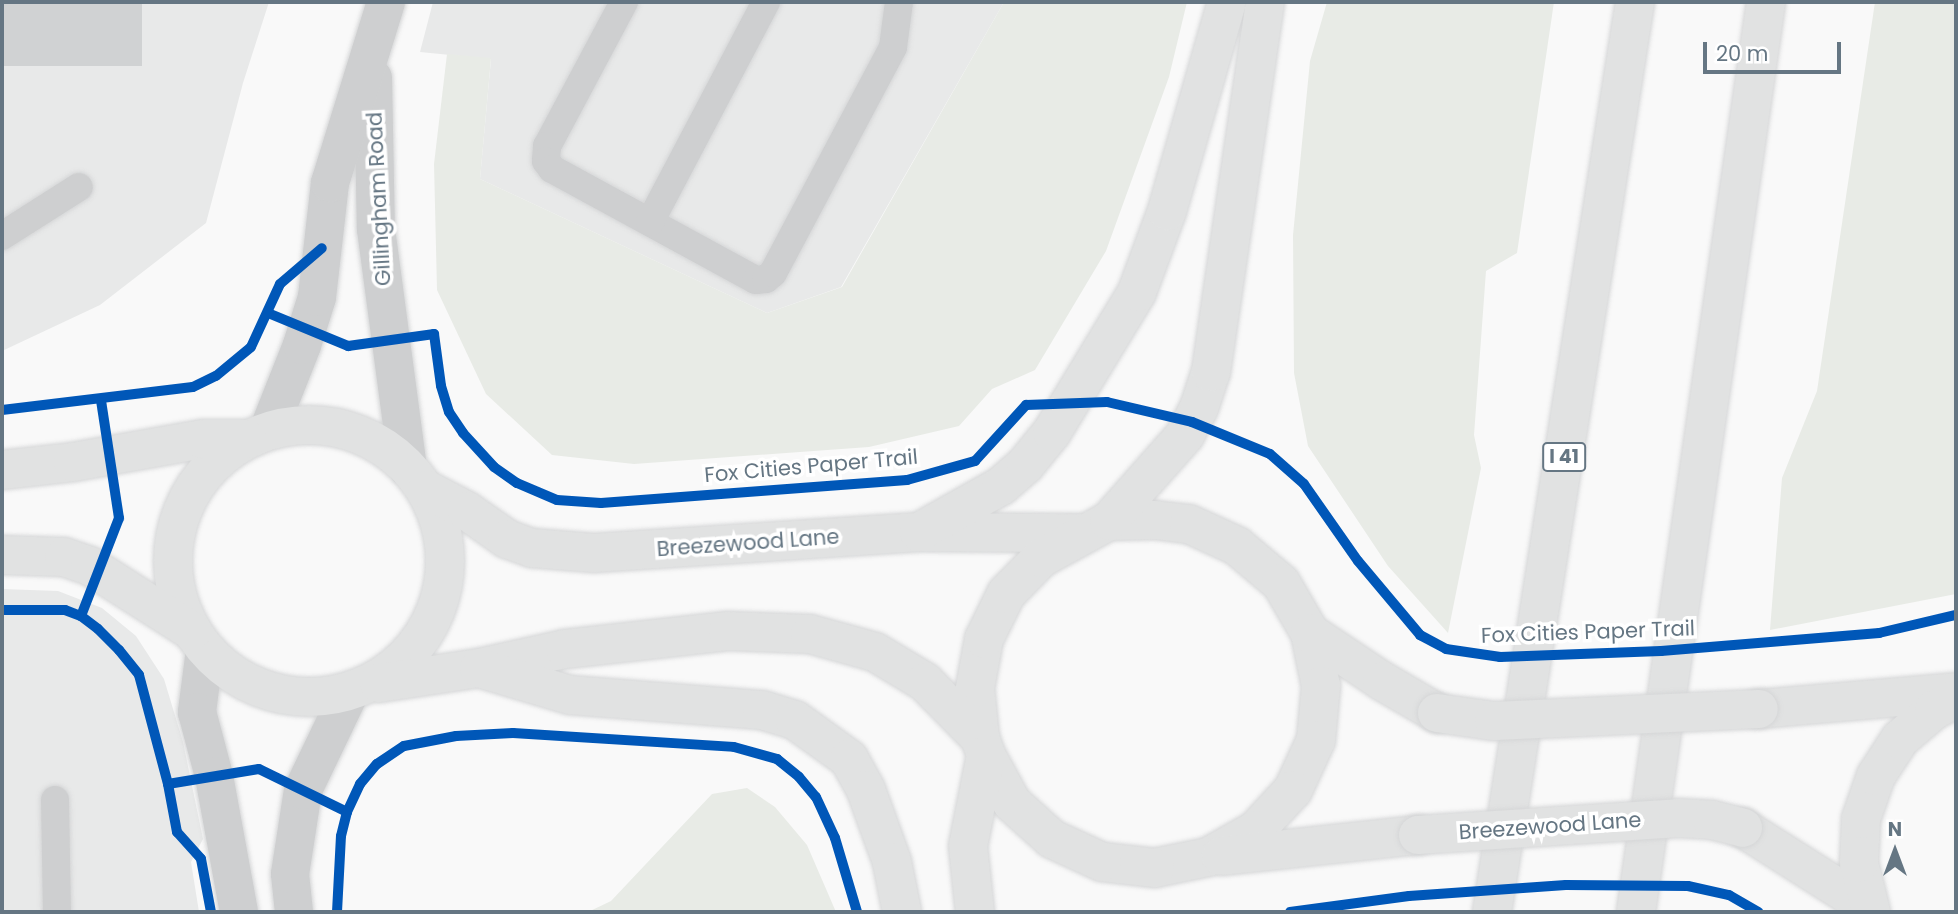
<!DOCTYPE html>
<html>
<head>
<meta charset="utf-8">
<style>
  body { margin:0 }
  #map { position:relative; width:1958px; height:914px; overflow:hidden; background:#f9f9f9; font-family:Poppins,sans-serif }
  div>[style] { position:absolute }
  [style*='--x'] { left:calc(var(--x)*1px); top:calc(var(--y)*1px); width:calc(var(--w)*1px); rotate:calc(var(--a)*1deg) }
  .built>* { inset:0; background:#e8e9e9 }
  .green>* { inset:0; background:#e8ebe6 }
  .building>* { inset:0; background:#d0d2d3; transform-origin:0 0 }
  .roads { filter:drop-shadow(0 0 2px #d5d6d7) drop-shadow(0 0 2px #d5d6d7) }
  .service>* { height:28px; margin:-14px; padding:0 14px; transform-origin:14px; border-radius:14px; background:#cecfd0 }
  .minor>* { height:38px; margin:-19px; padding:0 19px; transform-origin:19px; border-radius:19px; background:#cecfd0 }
  .secondary>* { height:38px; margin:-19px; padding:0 19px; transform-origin:19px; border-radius:19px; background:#e1e2e2 }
  .secondary>.ring { margin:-19px; padding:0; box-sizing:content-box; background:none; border:38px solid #e1e2e2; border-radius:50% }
  .motorway>* { height:38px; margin:-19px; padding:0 19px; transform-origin:19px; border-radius:19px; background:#e1e2e2 }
  .bridges { filter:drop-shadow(0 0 2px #d5d6d7) drop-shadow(0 0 2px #d5d6d7) }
  .secondary-bridge>* { height:38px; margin:-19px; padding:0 19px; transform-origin:19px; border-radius:19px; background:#e1e2e2 }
  .cycleway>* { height:10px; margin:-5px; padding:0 5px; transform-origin:5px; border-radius:5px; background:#0057b8 }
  span { translate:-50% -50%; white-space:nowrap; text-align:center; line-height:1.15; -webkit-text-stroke:7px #fff; paint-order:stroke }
  .shield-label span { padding:2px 5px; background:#fff; border:2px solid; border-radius:5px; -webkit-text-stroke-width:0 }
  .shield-label { font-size:19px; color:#657683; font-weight:700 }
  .street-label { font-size:21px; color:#657683 }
  .frame { position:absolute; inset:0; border:4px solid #657683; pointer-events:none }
  .north { position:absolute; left:1860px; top:816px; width:70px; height:70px; -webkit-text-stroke:5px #fff; paint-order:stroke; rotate:0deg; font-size:19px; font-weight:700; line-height:28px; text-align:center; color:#657683 }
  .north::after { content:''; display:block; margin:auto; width:24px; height:32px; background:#657683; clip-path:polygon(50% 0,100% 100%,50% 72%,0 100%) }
  .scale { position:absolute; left:1703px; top:42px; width:138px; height:32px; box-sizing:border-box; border:4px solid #657683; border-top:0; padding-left:9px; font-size:21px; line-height:24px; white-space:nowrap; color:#657683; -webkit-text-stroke:5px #fff; paint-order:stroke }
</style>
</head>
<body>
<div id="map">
  <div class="built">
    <div style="clip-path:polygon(2px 2px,269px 2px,243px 83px,206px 223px,100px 305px,2px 351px)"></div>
    <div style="clip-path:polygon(433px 2px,1004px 2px,841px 287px,767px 313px,480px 179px,491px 59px,420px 52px)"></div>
    <div style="clip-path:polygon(2px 589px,58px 591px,102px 608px,136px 636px,164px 679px,183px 742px,203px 839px,191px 862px,199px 912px,2px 912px)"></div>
  </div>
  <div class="green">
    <div style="clip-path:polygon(1004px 2px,1187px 2px,1169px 77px,1106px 251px,1035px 370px,992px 389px,959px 426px,869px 447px,634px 464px,552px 455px,486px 394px,437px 290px,434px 164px,447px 54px,491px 58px,480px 179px,767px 313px,842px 287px)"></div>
    <div style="clip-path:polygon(1327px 2px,1554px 2px,1517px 253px,1486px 271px,1474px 435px,1481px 468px,1448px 633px,1388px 566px,1308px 446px,1294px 373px,1293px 235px,1310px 61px)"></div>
    <div style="clip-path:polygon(1875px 2px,1956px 2px,1956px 594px,1770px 630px,1782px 478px,1817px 391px)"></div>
    <div style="clip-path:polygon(747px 788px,775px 807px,807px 845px,836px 912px,588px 912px,611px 901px,712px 794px)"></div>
  </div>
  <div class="building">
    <div style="left:2px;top:2px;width:140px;height:64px"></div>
  </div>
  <div class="roads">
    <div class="service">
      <div style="--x:624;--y:2;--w:163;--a:118.1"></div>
      <div style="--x:547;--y:146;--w:15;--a:94"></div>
      <div style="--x:546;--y:161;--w:10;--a:53"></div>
      <div style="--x:552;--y:169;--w:232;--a:28.6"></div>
      <div style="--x:756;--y:280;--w:10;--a:-6"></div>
      <div style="--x:766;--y:279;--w:9;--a:-41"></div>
      <div style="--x:773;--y:273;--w:256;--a:-62"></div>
      <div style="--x:893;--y:47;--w:45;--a:-82.4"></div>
      <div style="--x:650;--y:222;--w:249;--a:-62.2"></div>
      <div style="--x:2;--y:236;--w:91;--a:-32.5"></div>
      <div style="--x:55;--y:800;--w:112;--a:89"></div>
    </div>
    <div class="minor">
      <div style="--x:373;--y:78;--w:151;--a:88.9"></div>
      <div style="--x:376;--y:229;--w:241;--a:82.4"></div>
      <div style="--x:268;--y:431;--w:92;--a:-68.4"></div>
      <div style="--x:302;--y:345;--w:50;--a:-72.6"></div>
      <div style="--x:317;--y:297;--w:115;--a:-83.5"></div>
      <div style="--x:330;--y:183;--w:189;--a:-72.8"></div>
      <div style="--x:205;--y:650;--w:63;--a:97.4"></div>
      <div style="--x:197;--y:712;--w:66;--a:75.1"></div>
      <div style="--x:214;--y:776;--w:138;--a:79.6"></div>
      <div style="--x:294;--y:912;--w:38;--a:-96"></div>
      <div style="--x:290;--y:874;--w:85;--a:-81.2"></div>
      <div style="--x:303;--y:790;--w:104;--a:-64.4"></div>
    </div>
    <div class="secondary">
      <div class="ring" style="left:173px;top:425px;width:234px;height:234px"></div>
      <div style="--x:2;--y:470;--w:71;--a:-6.4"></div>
      <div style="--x:73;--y:462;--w:132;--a:-10"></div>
      <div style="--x:203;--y:439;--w:44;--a:0"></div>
      <div style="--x:427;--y:490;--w:45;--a:27.7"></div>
      <div style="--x:467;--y:511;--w:49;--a:35"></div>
      <div style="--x:507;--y:539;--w:27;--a:20"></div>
      <div style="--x:532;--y:548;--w:62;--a:4.6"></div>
      <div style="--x:594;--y:553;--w:326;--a:-3.7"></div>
      <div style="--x:919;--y:532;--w:163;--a:0.4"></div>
      <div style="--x:2;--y:555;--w:62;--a:1.8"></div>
      <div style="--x:64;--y:557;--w:28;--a:19"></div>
      <div style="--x:90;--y:566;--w:121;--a:32.5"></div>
      <div style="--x:1310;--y:633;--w:54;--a:78.3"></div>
      <div style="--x:1321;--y:686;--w:54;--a:95.3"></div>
      <div style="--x:1316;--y:740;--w:55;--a:114.7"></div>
      <div style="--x:1293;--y:790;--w:54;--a:132.8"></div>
      <div style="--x:1256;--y:830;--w:55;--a:150.6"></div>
      <div style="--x:1208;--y:857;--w:54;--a:168.3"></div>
      <div style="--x:1155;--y:868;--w:53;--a:-173.5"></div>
      <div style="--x:1102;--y:862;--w:55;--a:-155.3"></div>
      <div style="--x:1052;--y:839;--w:54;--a:-138"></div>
      <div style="--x:1012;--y:803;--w:55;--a:-118.4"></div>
      <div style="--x:986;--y:755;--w:18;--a:-109"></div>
      <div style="--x:980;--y:738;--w:50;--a:-95.7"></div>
      <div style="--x:975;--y:688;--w:50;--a:-79.6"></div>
      <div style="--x:984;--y:639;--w:50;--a:-63.9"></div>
      <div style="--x:1006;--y:594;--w:50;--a:-45.8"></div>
      <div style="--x:1041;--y:558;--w:77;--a:-28.6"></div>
      <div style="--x:1109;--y:521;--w:46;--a:-1.2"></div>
      <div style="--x:1155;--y:520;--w:34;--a:7"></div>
      <div style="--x:1189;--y:524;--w:53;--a:24.6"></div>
      <div style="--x:1237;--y:546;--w:57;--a:40.1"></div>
      <div style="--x:1281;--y:583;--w:58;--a:59.9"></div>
      <div style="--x:1310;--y:633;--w:87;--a:33.7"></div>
      <div style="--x:1382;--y:681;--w:64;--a:30.2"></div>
      <div style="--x:379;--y:683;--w:101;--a:-8.5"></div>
      <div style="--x:479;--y:668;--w:88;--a:-12.5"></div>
      <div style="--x:565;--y:649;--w:164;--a:-6.3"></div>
      <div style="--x:728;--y:631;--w:82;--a:2.1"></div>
      <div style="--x:810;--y:634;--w:67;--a:15.5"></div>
      <div style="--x:875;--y:652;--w:58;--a:31"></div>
      <div style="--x:925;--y:682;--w:78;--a:45.5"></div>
      <div style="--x:1759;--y:709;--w:198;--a:-4.9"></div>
      <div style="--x:1743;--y:828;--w:148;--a:32.3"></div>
      <div style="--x:1221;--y:856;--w:198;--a:-6.1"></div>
      <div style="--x:1871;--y:912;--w:50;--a:-103.8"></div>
      <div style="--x:1859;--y:863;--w:44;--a:-87.4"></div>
      <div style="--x:1861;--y:819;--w:46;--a:-70.8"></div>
      <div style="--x:1876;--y:776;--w:44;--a:-57"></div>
      <div style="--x:1900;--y:739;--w:45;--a:-40.5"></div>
      <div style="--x:1934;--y:710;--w:25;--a:-27"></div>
    </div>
    <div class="motorway">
      <div style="--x:1109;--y:521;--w:115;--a:-48.5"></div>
      <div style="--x:1185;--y:435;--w:30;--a:-63"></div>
      <div style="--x:1199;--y:408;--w:38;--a:-72"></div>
      <div style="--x:1211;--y:372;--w:374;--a:-81.7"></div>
      <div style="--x:919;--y:532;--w:94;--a:-29.3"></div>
      <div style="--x:1001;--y:486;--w:33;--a:-41"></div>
      <div style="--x:1026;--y:464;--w:41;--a:-50.9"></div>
      <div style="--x:1052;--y:432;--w:164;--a:-58.7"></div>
      <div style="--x:1137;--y:292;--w:86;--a:-69.7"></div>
      <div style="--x:1167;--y:211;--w:217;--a:-74"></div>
      <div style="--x:479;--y:668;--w:95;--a:16.5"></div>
      <div style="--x:570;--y:695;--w:193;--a:4.5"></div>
      <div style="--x:762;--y:710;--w:34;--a:17"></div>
      <div style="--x:795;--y:720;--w:67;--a:35.8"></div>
      <div style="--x:849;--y:759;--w:35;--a:61"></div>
      <div style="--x:866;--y:790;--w:77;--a:70.1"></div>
      <div style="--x:892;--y:862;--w:51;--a:78.7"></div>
      <div style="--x:975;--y:912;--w:66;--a:-96.1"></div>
      <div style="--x:968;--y:846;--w:93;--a:-78.8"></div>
      <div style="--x:1492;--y:912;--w:921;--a:-81.07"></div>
      <div style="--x:1636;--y:912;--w:919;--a:-81.87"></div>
    </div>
  </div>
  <div class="bridges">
    <div class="secondary-bridge">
      <div style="--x:1437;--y:713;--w:58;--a:8"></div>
      <div style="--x:1494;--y:721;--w:265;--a:-2.6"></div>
      <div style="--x:1418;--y:835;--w:261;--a:-3.7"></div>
      <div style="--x:1678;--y:818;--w:34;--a:3"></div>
      <div style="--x:1712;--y:820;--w:32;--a:14"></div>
    </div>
  </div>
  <div class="cycleway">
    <div style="--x:268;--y:313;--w:87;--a:22.4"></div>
    <div style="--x:348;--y:346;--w:87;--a:-7.9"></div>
    <div style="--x:434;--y:334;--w:52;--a:82.3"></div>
    <div style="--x:441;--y:386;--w:27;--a:73"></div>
    <div style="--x:449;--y:412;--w:25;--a:56"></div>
    <div style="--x:463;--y:433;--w:46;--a:47.6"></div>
    <div style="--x:494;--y:467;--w:28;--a:35"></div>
    <div style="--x:517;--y:483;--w:43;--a:23"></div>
    <div style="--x:557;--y:500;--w:44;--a:3.9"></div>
    <div style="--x:601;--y:503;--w:307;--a:-4.3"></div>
    <div style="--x:907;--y:480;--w:71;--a:-15.6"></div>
    <div style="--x:975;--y:461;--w:76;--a:-47.7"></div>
    <div style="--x:1026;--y:405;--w:81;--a:-2.1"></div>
    <div style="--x:1107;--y:402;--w:87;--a:13.2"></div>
    <div style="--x:1192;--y:422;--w:84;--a:22.3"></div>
    <div style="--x:1270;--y:454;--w:45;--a:41.4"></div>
    <div style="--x:1304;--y:484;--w:94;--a:55"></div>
    <div style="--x:1358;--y:561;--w:97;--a:50"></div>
    <div style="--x:1420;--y:635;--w:30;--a:28"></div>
    <div style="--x:1446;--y:649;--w:55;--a:8.4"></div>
    <div style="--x:1500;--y:657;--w:161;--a:-2.1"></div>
    <div style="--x:1661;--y:651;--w:219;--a:-4.7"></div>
    <div style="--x:1879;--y:633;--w:79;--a:-13.2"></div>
    <div style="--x:2;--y:410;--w:192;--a:-6.9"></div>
    <div style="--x:193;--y:387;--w:25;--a:-26"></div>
    <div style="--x:216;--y:376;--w:45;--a:-39.6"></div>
    <div style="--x:251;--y:347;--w:69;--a:-65.3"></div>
    <div style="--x:280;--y:284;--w:55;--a:-40.6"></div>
    <div style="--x:2;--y:610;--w:63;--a:0"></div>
    <div style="--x:65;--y:610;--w:17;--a:21"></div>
    <div style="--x:81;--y:616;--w:21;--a:37"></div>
    <div style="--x:98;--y:629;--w:30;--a:45"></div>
    <div style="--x:119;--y:650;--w:32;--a:51"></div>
    <div style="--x:139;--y:675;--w:113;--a:75.1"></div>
    <div style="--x:168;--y:784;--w:92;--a:-9.4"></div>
    <div style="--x:259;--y:769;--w:98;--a:26"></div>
    <div style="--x:347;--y:812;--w:31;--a:-65"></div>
    <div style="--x:360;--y:784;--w:26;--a:-50"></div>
    <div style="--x:377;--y:764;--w:32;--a:-34"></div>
    <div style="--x:404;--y:746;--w:53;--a:-10.9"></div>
    <div style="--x:456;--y:736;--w:57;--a:-3"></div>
    <div style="--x:513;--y:733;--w:221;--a:3.6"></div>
    <div style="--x:734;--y:747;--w:45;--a:15.6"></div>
    <div style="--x:777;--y:759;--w:28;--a:39"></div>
    <div style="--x:799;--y:777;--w:26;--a:50"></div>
    <div style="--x:816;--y:797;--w:45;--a:65.1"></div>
    <div style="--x:835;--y:838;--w:77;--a:73.4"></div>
    <div style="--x:81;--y:616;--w:105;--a:-68.8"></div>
    <div style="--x:119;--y:518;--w:119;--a:-98.7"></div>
    <div style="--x:168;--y:784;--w:49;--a:79.4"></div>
    <div style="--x:177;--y:832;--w:36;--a:48"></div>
    <div style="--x:201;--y:859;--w:54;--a:79.3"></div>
    <div style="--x:337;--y:912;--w:76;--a:-87"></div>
    <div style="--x:341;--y:836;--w:25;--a:-76"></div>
    <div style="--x:1290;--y:912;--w:120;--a:-7.7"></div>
    <div style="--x:1409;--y:896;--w:157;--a:-4"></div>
    <div style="--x:1566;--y:885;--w:122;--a:0.5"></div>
    <div style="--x:1688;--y:886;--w:42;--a:12.4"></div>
    <div style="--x:1729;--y:895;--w:34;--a:30"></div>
  </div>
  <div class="shield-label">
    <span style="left:1564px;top:457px">I 41</span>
  </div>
  <div class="street-label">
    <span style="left:379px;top:199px;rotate:-93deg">Gillingham Road</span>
    <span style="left:811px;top:466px;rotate:-5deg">Fox Cities Paper Trail</span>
    <span style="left:748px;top:543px;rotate:-4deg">Breezewood Lane</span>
    <span style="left:1588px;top:632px;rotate:-2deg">Fox Cities Paper Trail</span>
    <span style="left:1550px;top:826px;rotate:-4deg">Breezewood Lane</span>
  </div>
  <div class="frame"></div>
  <div class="north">N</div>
  <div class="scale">20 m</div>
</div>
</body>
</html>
